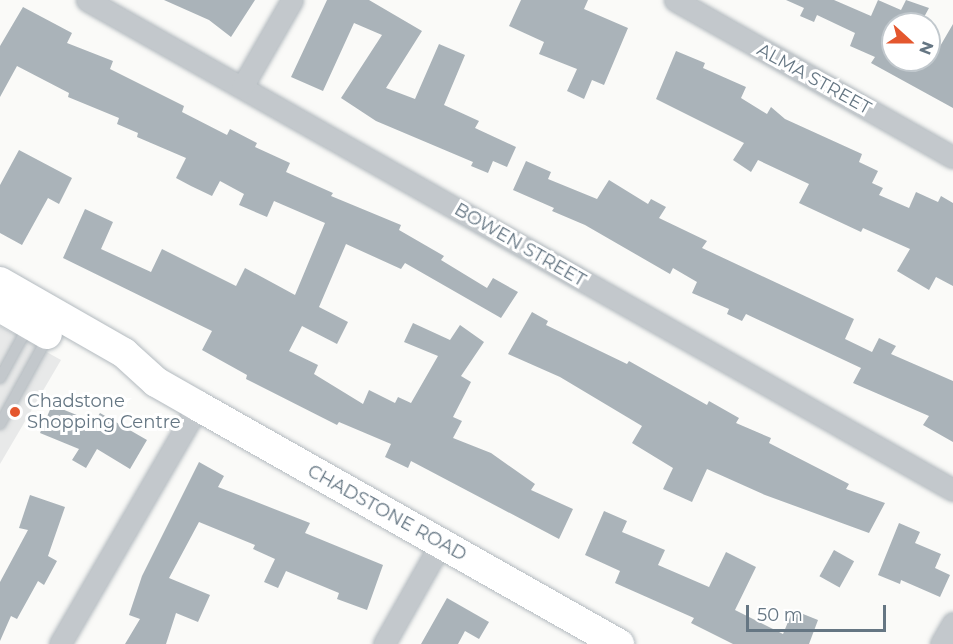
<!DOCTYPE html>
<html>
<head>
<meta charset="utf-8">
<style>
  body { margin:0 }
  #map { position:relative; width:953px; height:644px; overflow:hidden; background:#fafaf8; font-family:Montserrat,sans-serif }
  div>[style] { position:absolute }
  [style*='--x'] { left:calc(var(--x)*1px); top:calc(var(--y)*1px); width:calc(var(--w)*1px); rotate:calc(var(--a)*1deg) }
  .built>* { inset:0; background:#e8e9e9 }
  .building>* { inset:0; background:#aab3b9; transform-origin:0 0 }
  .roads { filter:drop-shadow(0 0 2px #b3babf) drop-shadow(0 0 2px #b3babf) }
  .lane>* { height:10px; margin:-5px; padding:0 5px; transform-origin:5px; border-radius:5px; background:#c3c8cc }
  .street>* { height:21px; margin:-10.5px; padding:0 10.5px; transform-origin:10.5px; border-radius:10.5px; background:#c3c8cc }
  .secondary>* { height:30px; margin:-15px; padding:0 15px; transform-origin:15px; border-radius:15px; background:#fff }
  .dots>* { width:16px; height:16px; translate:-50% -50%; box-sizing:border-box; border:3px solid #fff; border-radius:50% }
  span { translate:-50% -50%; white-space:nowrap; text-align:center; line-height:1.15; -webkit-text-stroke:6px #fff; paint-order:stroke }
  .street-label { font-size:18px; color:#657683 }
  .poi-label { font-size:18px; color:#657683 }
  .left { translate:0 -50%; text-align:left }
  .north { position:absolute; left:881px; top:12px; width:60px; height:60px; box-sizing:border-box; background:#fff; border:2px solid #c1c8cd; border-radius:50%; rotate:111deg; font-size:16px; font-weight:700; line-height:24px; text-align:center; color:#657683 }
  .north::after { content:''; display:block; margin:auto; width:21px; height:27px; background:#e4572e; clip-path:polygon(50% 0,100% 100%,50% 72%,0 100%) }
  .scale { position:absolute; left:746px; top:605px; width:140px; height:27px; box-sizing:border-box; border:3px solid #657683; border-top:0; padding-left:8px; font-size:18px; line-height:21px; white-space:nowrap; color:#657683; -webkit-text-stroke:4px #fff; paint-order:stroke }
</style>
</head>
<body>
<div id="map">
  <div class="built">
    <div style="clip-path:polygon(0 326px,61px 360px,0 464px)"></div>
  </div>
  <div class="building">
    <div style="clip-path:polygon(164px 0,255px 0,231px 37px,209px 20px)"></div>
    <div style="clip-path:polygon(327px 0,369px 0,422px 31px,386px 88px,415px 99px,439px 44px,465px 55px,444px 105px,479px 121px,475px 128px,516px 147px,507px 167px,493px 161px,488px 173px,471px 166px,473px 162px,376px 121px,341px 98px,382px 35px,354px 23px,323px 91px,291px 77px)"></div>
    <div style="clip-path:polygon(521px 0,588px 0,584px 9px,628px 28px,604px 85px,592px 80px,584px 99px,567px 91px,577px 69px,539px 54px,544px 42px,509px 26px)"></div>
    <div style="clip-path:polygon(786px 0,834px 0,871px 16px,878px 0,901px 10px,906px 0,929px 8px,923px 19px,933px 24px,893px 24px,893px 60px,932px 60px,953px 24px,953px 108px,871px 63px,875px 57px,850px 46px,855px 33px,817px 15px,814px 22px,800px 16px,804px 8px)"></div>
    <div style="clip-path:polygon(23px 7px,72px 33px,67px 43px,113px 61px,110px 69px,184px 106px,182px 112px,227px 135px,230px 129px,257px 143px,255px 147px,290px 163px,286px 172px,333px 193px,331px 196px,401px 225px,399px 230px,444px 256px,441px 260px,487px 288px,493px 278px,518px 292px,501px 318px,405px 263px,401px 269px,346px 244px,319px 307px,348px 322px,337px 344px,302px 326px,289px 351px,318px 365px,314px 374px,363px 404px,369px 390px,395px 403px,398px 397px,411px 403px,438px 356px,404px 342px,413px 323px,450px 340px,460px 325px,484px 342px,461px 376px,471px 382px,453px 417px,462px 421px,453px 438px,491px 453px,535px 484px,531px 490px,573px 509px,559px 539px,411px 461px,408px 468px,385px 457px,391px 444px,339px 422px,337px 425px,246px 379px,247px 375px,202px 350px,212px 331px,63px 258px,85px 209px,113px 222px,101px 249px,151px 272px,162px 249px,236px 286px,245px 268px,295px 295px,325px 223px,274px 201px,267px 217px,239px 205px,244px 194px,220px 181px,212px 196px,191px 186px,176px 178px,186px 158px,137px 137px,138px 133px,117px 124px,119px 118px,68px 97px,69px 93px,17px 66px,0 97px,0 46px)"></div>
    <div style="clip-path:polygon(676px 51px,705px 63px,703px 68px,746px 87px,741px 98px,767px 114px,771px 107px,785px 119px,862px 154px,859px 162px,878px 171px,872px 183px,883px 188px,879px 195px,909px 208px,916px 192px,938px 202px,941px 196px,953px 203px,953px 286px,936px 277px,929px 290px,897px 271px,910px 249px,863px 228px,861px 232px,799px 203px,809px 184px,758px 160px,751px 172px,733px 160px,744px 143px,656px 99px)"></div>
    <div style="clip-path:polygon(19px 150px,72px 178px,59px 204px,48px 198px,22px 245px,0 233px,0 185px)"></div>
    <div style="clip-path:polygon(526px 161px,551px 172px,548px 179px,597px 199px,609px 180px,648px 204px,651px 199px,666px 207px,659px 218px,707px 241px,702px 248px,854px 319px,845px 339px,872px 352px,879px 338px,896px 346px,891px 354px,953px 381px,953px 442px,923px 425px,929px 416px,853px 383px,861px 368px,746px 314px,742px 321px,727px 314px,729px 309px,692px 293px,697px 282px,673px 268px,670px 274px,585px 225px,552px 211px,554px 208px,513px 190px)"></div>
    <div style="clip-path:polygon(532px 312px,548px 321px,546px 325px,627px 364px,629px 361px,707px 405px,709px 401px,739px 418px,736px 423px,771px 438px,769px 443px,849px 484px,846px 489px,885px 503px,869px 533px,765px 495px,707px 469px,692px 502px,663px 489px,673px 468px,632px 443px,642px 426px,560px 377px,508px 354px)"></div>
    <div style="clip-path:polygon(52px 405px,94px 422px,100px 413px,147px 440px,130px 469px,97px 449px,86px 468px,72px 460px,79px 449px,40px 433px)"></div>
    <div style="clip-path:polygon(199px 462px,224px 476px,218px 487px,310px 523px,305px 533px,383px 565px,367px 610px,337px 599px,339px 593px,286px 571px,278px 588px,264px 582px,275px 559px,253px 549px,255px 545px,199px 522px,169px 578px,210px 595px,198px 622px,176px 613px,166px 644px,125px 644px,140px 619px,129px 615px,142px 576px)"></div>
    <div style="clip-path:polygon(30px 495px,65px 507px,48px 556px,57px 561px,44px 585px,38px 581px,17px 619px,11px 616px,0 641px,0 582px,28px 530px,19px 528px)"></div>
    <div style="clip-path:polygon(604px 511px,627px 521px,622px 532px,665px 550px,658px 565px,709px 587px,726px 552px,756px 567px,735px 610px,783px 634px,793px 610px,818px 620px,809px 644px,733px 644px,691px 623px,694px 618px,615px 583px,620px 571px,585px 555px)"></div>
    <div style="clip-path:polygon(899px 523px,920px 532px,915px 543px,941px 554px,935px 568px,950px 575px,940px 597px,901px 580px,900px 584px,878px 575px)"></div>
    <div style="left:834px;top:550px;width:23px;height:30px;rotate:29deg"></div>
    <div style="clip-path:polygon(447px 598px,489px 622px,479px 639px,465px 631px,458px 644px,421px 644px)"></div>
  </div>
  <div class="roads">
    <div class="lane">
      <div style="--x:0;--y:378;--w:60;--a:-61.3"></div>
      <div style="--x:0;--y:424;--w:102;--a:-61.2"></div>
    </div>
    <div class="street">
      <div style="--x:87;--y:0;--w:995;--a:29.5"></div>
      <div style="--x:675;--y:0;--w:319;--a:29.5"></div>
      <div style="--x:242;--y:87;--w:100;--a:-60.1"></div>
      <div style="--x:60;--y:644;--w:275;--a:-59.9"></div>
      <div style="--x:384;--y:644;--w:116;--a:-60.6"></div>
      <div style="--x:941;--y:644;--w:24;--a:-60"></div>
    </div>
    <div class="secondary">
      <div style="--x:0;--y:282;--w:143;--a:29.8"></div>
      <div style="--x:124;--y:353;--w:43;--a:42.2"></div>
      <div style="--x:156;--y:382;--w:48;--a:29.7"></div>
      <div style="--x:198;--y:406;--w:484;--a:29.5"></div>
      <div style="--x:0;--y:307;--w:54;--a:29.9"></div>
    </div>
  </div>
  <div class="dots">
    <div style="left:15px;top:412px;background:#e4572e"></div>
  </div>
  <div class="street-label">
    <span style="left:814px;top:79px;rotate:29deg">ALMA STREET</span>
    <span style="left:520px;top:245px;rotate:30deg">BOWEN STREET</span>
    <span style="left:387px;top:513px;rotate:29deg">CHADSTONE ROAD</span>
  </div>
  <div class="poi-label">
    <span class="left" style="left:27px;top:412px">Chadstone<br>Shopping Centre</span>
  </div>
  <div class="north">N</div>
  <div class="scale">50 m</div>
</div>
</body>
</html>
